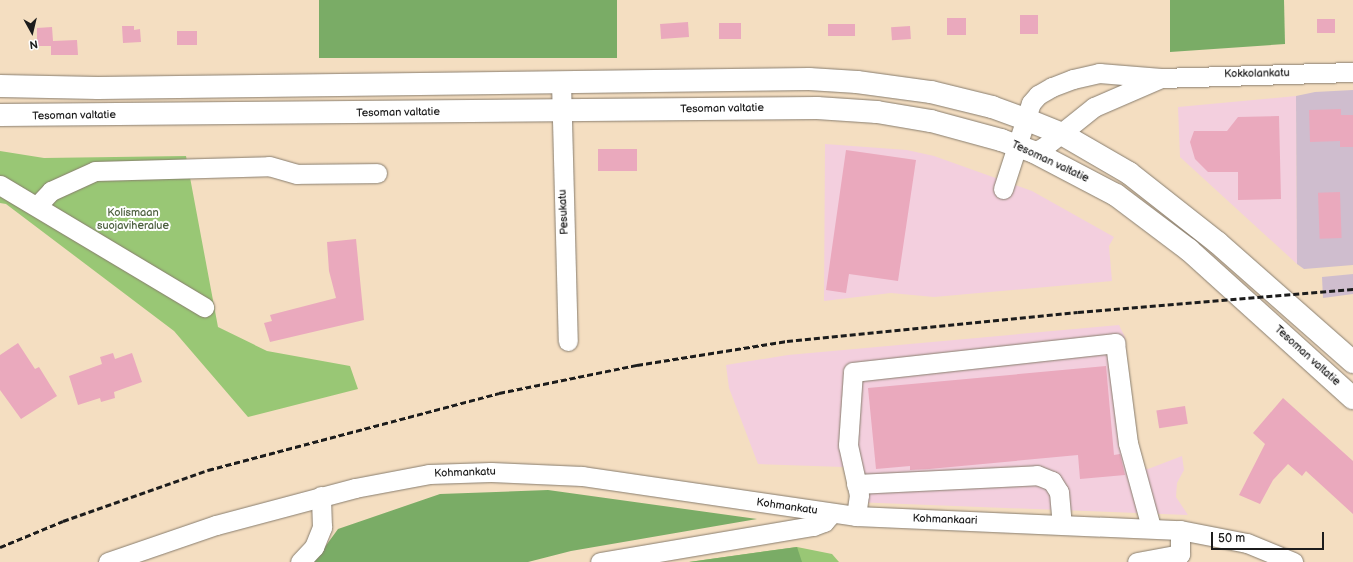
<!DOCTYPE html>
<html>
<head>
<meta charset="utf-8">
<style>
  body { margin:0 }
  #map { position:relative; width:1353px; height:562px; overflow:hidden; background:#f4dec1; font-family:"Balsamiq Sans",sans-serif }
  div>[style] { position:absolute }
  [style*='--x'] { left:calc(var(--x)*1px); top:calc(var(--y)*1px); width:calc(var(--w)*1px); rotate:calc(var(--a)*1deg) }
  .built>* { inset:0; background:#f3cfde }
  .industrial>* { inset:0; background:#cfbdce }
  .green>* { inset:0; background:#99c775 }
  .forest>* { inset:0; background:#7aac66; transform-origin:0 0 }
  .building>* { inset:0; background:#eaa9bd; transform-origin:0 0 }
  .roads { filter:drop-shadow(0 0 1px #887d6e) drop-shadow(0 0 1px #887d6e) }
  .minor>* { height:19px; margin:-9.5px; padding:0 9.5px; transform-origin:9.5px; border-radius:9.5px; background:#fff }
  .major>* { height:22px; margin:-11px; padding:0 11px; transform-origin:11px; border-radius:11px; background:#fff }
  .rail>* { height:3px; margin-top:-1.5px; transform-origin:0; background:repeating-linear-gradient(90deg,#1c1c1c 0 6px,transparent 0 9px) }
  span { translate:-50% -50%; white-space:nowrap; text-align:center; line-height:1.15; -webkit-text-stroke:4px #fff; paint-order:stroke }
  .street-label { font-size:11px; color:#1c1c1c }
  .park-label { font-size:11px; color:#4e6040 }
  .north { position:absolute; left:12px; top:12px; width:40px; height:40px; -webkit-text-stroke:3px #fff; paint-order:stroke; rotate:172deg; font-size:11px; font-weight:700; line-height:16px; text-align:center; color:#1c1c1c }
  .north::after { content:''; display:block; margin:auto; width:14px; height:18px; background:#1c1c1c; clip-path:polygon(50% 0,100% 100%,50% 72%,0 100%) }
  .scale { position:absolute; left:1211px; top:532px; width:113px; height:18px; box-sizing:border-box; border:2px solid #1c1c1c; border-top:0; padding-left:5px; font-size:12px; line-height:14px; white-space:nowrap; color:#1c1c1c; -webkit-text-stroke:3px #fff; paint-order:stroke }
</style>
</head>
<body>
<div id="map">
  <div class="built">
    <div style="clip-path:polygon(1296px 96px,1297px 264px,1180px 157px,1178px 107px)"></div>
    <div style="clip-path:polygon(825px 144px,907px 150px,934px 156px,1032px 191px,1114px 237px,1109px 246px,1112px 281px,934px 297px,891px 293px,824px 301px)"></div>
    <div style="clip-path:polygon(1119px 325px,1125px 337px,1135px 457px,1141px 467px,1148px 469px,1182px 456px,1184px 470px,1177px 483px,1176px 497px,1188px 515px,854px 502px,844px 467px,758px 464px,729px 388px,726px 365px,788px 355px)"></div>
  </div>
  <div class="industrial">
    <div style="clip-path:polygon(1353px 90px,1353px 265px,1304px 269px,1297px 264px,1296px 96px,1315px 92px)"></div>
    <div style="clip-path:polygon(1353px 274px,1353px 294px,1323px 298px,1322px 277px)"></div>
  </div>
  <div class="green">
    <div style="clip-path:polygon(0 151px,44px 158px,186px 156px,218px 327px,267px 351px,350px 366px,358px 389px,248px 417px,174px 331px,6px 204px,0 203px)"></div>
    <div style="clip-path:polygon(797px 547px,832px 554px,839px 562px,689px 562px)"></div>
  </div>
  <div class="forest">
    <div style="left:319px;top:0;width:298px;height:58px"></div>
    <div style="clip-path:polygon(1170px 0,1284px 0,1285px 44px,1170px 52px)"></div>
    <div style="clip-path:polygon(548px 490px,757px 519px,571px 551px,528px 562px,314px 562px,338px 529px,440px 494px)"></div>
    <div style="clip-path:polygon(797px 547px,802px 562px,689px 562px)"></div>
  </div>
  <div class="building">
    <div style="left:1020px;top:15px;width:18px;height:19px"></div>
    <div style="left:947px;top:18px;width:19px;height:17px"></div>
    <div style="left:1317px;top:19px;width:18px;height:14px"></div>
    <div style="left:688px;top:22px;width:15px;height:28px;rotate:86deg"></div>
    <div style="left:741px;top:23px;width:16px;height:22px;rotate:90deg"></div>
    <div style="left:828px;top:24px;width:27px;height:12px"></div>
    <div style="clip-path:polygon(122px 26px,134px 26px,134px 30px,140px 29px,141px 42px,123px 43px)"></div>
    <div style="left:910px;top:26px;width:13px;height:19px;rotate:86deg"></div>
    <div style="clip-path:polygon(52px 27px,53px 41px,77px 40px,78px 55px,51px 55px,51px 46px,37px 46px,37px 28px)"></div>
    <div style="left:177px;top:31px;width:20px;height:14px"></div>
    <div style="clip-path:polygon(1341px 109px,1341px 115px,1353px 115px,1353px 147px,1340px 147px,1340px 141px,1310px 142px,1309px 110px)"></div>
    <div style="clip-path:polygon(1279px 116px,1281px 199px,1238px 200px,1238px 172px,1208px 172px,1195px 159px,1190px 142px,1194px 131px,1227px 131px,1238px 117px)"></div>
    <div style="left:637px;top:149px;width:22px;height:39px;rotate:90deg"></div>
    <div style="clip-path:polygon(846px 150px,916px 160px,898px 281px,849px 274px,846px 293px,826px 290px)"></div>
    <div style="left:1340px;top:192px;width:46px;height:22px;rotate:88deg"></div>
    <div style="clip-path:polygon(356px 239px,364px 320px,270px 342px,264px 323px,272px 321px,270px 315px,336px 298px,329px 271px,327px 242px)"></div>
    <div style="clip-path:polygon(18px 343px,35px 369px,39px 367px,57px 396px,21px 419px,0 390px,0 355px)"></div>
    <div style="clip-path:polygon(113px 353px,115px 359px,132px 353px,142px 382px,114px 392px,115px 398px,101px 402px,100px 398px,78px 405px,69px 376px,102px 364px,100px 357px)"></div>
    <div style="clip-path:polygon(1106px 366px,1114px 455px,1120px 454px,1125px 475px,1080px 479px,1078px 455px,929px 469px,910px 470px,910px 466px,876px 469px,868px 388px)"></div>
    <div style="clip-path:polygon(1283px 398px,1353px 461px,1353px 514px,1306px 471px,1302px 476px,1288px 464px,1273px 480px,1260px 504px,1239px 495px,1265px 444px,1253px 433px)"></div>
    <div style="left:1185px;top:406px;width:18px;height:29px;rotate:81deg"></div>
  </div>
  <div class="roads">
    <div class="minor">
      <div style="--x:561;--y:82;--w:259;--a:88.5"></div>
      <div style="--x:1034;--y:152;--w:11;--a:-27"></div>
      <div style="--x:1044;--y:147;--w:64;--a:-38.7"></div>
      <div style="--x:1094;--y:107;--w:73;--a:-23.4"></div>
      <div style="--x:0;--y:185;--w:238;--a:30.9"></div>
      <div style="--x:1003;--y:189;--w:90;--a:-72"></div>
      <div style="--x:1031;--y:103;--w:11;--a:-49"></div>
      <div style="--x:1038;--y:95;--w:16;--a:-30"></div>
      <div style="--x:1052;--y:87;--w:22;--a:-21"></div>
      <div style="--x:1073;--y:79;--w:27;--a:-13"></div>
      <div style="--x:1099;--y:73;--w:62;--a:4.6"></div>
      <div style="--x:1161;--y:78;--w:192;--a:-1.8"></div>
      <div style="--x:37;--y:206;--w:21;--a:-47"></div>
      <div style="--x:51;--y:191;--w:48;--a:-24.4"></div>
      <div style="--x:95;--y:171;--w:174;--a:-1.6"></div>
      <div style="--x:269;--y:166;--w:29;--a:16"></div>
      <div style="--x:297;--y:174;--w:80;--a:-0.7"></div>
      <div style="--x:856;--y:484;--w:181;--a:-2.8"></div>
      <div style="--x:1037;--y:475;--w:16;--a:22"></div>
      <div style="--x:1052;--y:481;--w:13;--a:58"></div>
      <div style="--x:1059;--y:492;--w:32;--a:85"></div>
      <div style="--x:856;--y:516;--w:21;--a:-82"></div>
      <div style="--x:859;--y:495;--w:51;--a:-102.4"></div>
      <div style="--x:848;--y:445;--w:73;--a:-86.1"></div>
      <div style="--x:853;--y:372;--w:264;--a:-6.3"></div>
      <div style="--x:1115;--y:343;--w:101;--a:82.6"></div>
      <div style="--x:1128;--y:443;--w:87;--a:74.7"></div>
      <div style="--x:108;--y:562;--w:114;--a:-18.9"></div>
      <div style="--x:216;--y:525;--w:144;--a:-14.9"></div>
      <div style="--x:355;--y:488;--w:75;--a:-10.7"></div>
      <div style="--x:429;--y:474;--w:62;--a:-1.8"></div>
      <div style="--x:491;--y:472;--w:91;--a:2.5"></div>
      <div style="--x:582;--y:476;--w:277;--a:8.3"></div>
      <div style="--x:856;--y:516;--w:324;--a:2.5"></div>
      <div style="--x:1180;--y:530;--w:68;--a:11"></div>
      <div style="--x:1247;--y:543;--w:50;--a:22.4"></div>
      <div style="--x:300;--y:562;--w:21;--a:-47"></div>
      <div style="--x:314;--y:547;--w:22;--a:-68"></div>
      <div style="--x:322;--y:527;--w:31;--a:-92"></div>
      <div style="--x:600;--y:562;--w:216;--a:-9.6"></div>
      <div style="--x:813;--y:526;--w:12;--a:-20"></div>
      <div style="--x:824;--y:522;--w:12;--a:-48"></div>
      <div style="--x:1137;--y:562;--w:44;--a:-10.5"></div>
      <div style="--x:1180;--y:554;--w:24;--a:-90"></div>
    </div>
    <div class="major">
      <div style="--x:0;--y:86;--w:98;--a:1.2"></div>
      <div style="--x:98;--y:88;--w:711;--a:-0.73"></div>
      <div style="--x:809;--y:79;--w:48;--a:3.6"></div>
      <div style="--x:857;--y:82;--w:75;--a:7.7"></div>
      <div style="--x:931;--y:92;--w:63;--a:13.8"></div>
      <div style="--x:992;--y:107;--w:35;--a:20"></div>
      <div style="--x:1025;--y:119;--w:38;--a:22"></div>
      <div style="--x:1060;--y:133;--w:80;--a:30.1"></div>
      <div style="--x:1129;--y:173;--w:113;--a:38.2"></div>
      <div style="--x:1218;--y:243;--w:180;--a:41.4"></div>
      <div style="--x:0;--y:115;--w:817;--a:-0.49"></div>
      <div style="--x:817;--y:108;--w:60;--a:3.8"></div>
      <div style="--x:877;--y:112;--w:55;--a:9.5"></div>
      <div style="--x:931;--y:121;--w:73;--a:15.2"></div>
      <div style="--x:1001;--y:140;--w:35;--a:20"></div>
      <div style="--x:1034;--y:152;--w:93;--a:27.7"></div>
      <div style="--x:1116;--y:195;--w:91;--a:37"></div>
      <div style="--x:1189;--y:250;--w:221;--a:42.1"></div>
    </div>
  </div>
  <div class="rail">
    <div style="--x:0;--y:547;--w:68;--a:-22.4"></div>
    <div style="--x:63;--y:521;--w:154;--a:-19.4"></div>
    <div style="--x:208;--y:470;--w:301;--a:-14.8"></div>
    <div style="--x:499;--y:393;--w:141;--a:-11.5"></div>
    <div style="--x:637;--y:365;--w:152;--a:-9.1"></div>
    <div style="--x:787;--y:341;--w:292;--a:-5.7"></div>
    <div style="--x:1078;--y:312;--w:276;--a:-4.8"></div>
  </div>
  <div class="street-label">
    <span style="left:1257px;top:74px;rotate:-1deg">Kokkolankatu</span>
    <span style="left:722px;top:109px;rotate:-1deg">Tesoman valtatie</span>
    <span style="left:398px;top:113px;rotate:-1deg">Tesoman valtatie</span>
    <span style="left:74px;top:116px;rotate:-1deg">Tesoman valtatie</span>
    <span style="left:1050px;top:162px;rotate:25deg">Tesoman valtatie</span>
    <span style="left:564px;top:212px;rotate:-93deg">Pesukatu</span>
    <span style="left:1307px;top:356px;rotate:42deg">Tesoman valtatie</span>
    <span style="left:465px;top:473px;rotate:-2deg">Kohmankatu</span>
    <span style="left:787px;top:507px;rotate:8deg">Kohmankatu</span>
    <span style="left:945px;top:520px;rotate:2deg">Kohmankaari</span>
  </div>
  <div class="park-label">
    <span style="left:133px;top:220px">Kolismaan<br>suojaviheralue</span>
  </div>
  <div class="north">N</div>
  <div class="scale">50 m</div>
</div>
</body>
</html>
